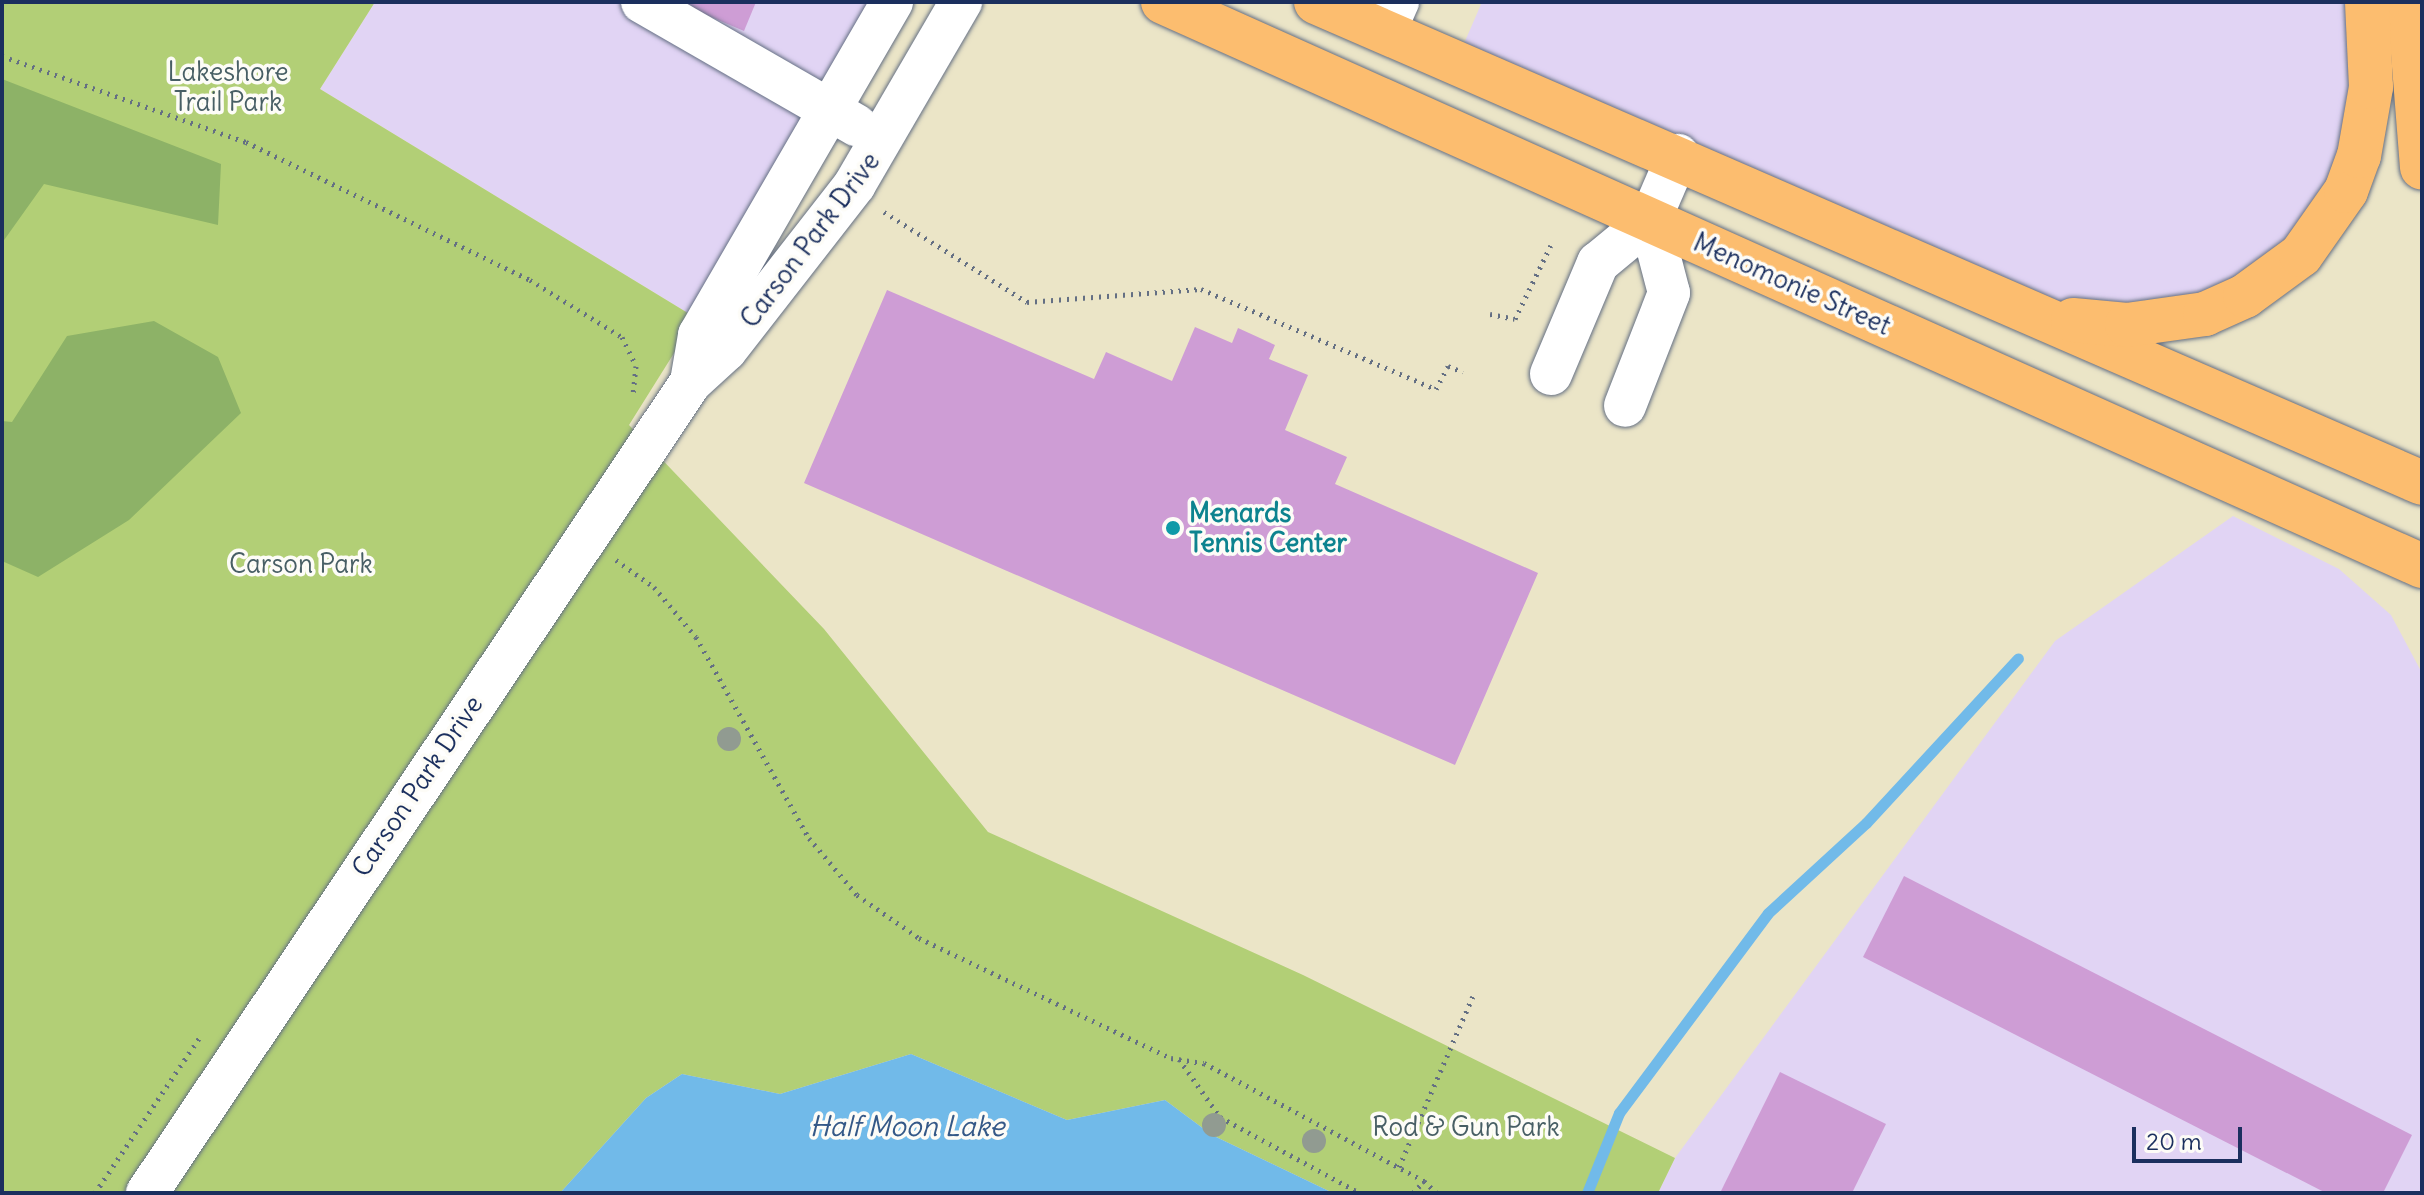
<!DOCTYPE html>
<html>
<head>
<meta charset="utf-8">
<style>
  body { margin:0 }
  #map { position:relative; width:2424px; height:1195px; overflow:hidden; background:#ebe5c7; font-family:Delius,sans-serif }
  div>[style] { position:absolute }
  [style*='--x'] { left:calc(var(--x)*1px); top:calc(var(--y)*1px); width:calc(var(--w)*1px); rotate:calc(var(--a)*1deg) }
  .built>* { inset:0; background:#e1d4f4 }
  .green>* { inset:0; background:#b2cf76 }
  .forest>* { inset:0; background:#8db267 }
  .water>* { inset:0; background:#71bae9 }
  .stream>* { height:11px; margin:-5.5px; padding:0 5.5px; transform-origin:5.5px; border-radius:5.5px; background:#71bae9 }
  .building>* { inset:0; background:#ce9dd5 }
  .path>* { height:5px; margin-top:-2.5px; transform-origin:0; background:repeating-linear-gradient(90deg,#646f83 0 2px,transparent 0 8px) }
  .roads { filter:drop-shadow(0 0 2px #646f83) drop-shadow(0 0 2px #646f83) }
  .minor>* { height:42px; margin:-21px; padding:0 21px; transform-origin:21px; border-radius:21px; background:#fff }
  .major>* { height:44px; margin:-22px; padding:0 22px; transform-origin:22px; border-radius:22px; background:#fcbd6f }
  .trees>* { width:24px; height:24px; margin:-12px; border-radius:50%; background:#919b91 }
  .dots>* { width:22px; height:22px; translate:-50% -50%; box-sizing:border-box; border:4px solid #fdfcf7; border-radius:50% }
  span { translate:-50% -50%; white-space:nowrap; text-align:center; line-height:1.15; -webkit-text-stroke:7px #fdfcf7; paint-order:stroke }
  .park-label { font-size:26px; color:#485f65 }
  .street-label { font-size:26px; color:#1b2f5e }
  .culture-label { font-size:26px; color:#0d838f; font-weight:700 }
  .left { translate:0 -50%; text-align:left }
  .water-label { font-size:28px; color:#355988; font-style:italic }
  .frame { position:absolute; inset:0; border:4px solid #1b2f5e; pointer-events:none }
  .scale { position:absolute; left:2132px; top:1127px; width:110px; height:36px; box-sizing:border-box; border:4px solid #1b2f5e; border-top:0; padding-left:10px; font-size:24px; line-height:28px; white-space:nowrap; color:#1b2f5e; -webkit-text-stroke:6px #fdfcf7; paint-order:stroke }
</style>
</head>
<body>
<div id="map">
  <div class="built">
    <div style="clip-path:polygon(375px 2px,871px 2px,696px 318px,320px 89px)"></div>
    <div style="clip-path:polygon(1482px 2px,2367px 2px,2367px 121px,2274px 276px,2092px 323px,1456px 62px)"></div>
    <div style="clip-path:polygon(2233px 516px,2339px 569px,2391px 615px,2422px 673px,2422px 1193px,1658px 1193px,1675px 1158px,2055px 641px)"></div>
  </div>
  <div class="green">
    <div style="clip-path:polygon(2px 2px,375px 2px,320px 89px,696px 318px,629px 425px,824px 629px,988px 832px,1303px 975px,1675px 1158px,1658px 1193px,1333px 1193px,1212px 1135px,1165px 1100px,1067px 1120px,911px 1054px,780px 1094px,682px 1074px,646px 1098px,560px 1193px,2px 1193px)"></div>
  </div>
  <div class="forest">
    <div style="clip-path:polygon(2px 79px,221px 164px,218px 225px,44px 184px,2px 243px)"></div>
    <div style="clip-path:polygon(154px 321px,218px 357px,241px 413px,129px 520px,38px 577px,2px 561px,2px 421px,12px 422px,67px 336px)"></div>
  </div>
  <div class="water">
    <div style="clip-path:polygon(911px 1054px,1067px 1120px,1165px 1100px,1212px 1135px,1333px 1193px,560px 1193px,646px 1098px,682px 1074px,780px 1094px)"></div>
  </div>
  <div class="stream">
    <div style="--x:1587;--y:1193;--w:86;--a:-68.2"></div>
    <div style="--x:1619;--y:1113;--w:249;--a:-53.3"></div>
    <div style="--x:1768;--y:913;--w:133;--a:-42.6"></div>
    <div style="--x:1866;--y:823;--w:224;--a:-47.3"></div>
  </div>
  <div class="building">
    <div style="clip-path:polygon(676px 2px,756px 2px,744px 31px)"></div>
    <div style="clip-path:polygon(887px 290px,1094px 379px,1106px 352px,1172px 381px,1195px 327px,1232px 343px,1238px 328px,1275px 345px,1269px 359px,1308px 375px,1285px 430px,1347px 457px,1335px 484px,1538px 573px,1455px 765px,804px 483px)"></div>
    <div style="clip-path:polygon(1904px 876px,2412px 1135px,2383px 1193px,2326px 1193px,1863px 957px)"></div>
    <div style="clip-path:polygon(1780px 1072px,1886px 1124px,1852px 1193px,1720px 1193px)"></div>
  </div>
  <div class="path">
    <div style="--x:2;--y:56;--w:259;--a:19.4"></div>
    <div style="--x:246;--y:142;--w:316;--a:25.9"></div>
    <div style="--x:530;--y:280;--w:108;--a:31.8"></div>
    <div style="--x:622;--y:337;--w:32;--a:64"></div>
    <div style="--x:636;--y:366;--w:27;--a:96"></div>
    <div style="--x:884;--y:212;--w:169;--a:32.2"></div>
    <div style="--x:1027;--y:302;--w:174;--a:-4.3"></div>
    <div style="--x:1201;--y:289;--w:255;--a:23.1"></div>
    <div style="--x:1436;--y:389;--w:26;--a:-62"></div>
    <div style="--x:1448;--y:366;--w:16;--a:22"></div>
    <div style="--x:1490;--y:314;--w:25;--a:11"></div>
    <div style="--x:1515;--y:319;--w:82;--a:-64.1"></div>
    <div style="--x:616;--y:560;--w:47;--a:35.4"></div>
    <div style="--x:654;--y:587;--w:65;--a:50"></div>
    <div style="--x:696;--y:637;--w:231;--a:60.7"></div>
    <div style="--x:809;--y:838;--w:75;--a:49.9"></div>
    <div style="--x:857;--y:895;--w:75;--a:34.7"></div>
    <div style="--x:919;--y:938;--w:279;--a:25.5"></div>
    <div style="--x:1171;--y:1058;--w:33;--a:9"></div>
    <div style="--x:1204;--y:1063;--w:250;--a:28.2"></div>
    <div style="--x:1424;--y:1181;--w:18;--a:43"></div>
    <div style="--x:1179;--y:1059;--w:71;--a:54.7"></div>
    <div style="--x:1220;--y:1117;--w:159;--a:28.5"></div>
    <div style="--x:1399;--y:1167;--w:186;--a:-66.6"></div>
    <div style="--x:95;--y:1193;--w:187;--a:-56.1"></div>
    <div style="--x:1413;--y:1193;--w:16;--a:-47"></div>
  </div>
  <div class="roads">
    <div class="minor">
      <div style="--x:642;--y:2;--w:247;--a:29.9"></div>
      <div style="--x:1385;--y:31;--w:32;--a:-66"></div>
      <div style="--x:1650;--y:220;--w:71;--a:-66.7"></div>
      <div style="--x:1551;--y:374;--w:121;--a:-67.1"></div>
      <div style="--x:1598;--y:263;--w:67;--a:-39.6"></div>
      <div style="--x:1650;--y:220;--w:75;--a:75.4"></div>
      <div style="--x:1669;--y:293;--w:121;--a:111.3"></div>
      <div style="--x:691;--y:382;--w:48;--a:-80.3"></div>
      <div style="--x:699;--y:335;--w:385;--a:-59.9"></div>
      <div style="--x:147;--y:1193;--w:977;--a:-56.15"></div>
      <div style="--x:691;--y:382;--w:47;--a:-42.4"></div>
      <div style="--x:726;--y:350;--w:210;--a:-52.1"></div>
      <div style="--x:855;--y:184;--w:211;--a:-59.8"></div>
    </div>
    <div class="major">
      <div style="--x:1163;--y:2;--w:1380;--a:24.13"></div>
      <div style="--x:1316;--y:2;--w:1206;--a:23.5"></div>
      <div style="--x:2409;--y:2;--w:166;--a:85.5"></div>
      <div style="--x:2073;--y:320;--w:54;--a:5.3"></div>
      <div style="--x:2127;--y:325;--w:79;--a:-8"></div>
      <div style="--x:2205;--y:314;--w:44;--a:-24.2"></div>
      <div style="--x:2245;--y:296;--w:69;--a:-36.2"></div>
      <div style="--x:2301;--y:255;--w:78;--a:-54.9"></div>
      <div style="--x:2346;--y:191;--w:37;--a:-70"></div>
      <div style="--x:2359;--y:156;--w:70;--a:-80.1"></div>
      <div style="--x:2371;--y:87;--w:85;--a:-92.7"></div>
    </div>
  </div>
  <div class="trees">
    <div style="left:729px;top:739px"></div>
    <div style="left:1214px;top:1125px"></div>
    <div style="left:1314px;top:1141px"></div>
  </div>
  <div class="dots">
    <div style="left:1173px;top:528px;background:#0f9aa8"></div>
  </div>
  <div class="park-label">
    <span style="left:228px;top:87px">Lakeshore<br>Trail Park</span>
    <span style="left:301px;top:564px">Carson Park</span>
    <span style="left:1466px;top:1127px">Rod &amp; Gun Park</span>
  </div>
  <div class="street-label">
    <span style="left:810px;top:240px;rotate:-53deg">Carson Park Drive</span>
    <span style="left:1792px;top:284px;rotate:24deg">Menomonie Street</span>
    <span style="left:417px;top:786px;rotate:-56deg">Carson Park Drive</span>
  </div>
  <div class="culture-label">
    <span class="left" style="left:1189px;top:528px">Menards<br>Tennis Center</span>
  </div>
  <div class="water-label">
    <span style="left:907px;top:1126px">Half Moon Lake</span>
  </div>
  <div class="frame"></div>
  <div class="scale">20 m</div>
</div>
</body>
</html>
